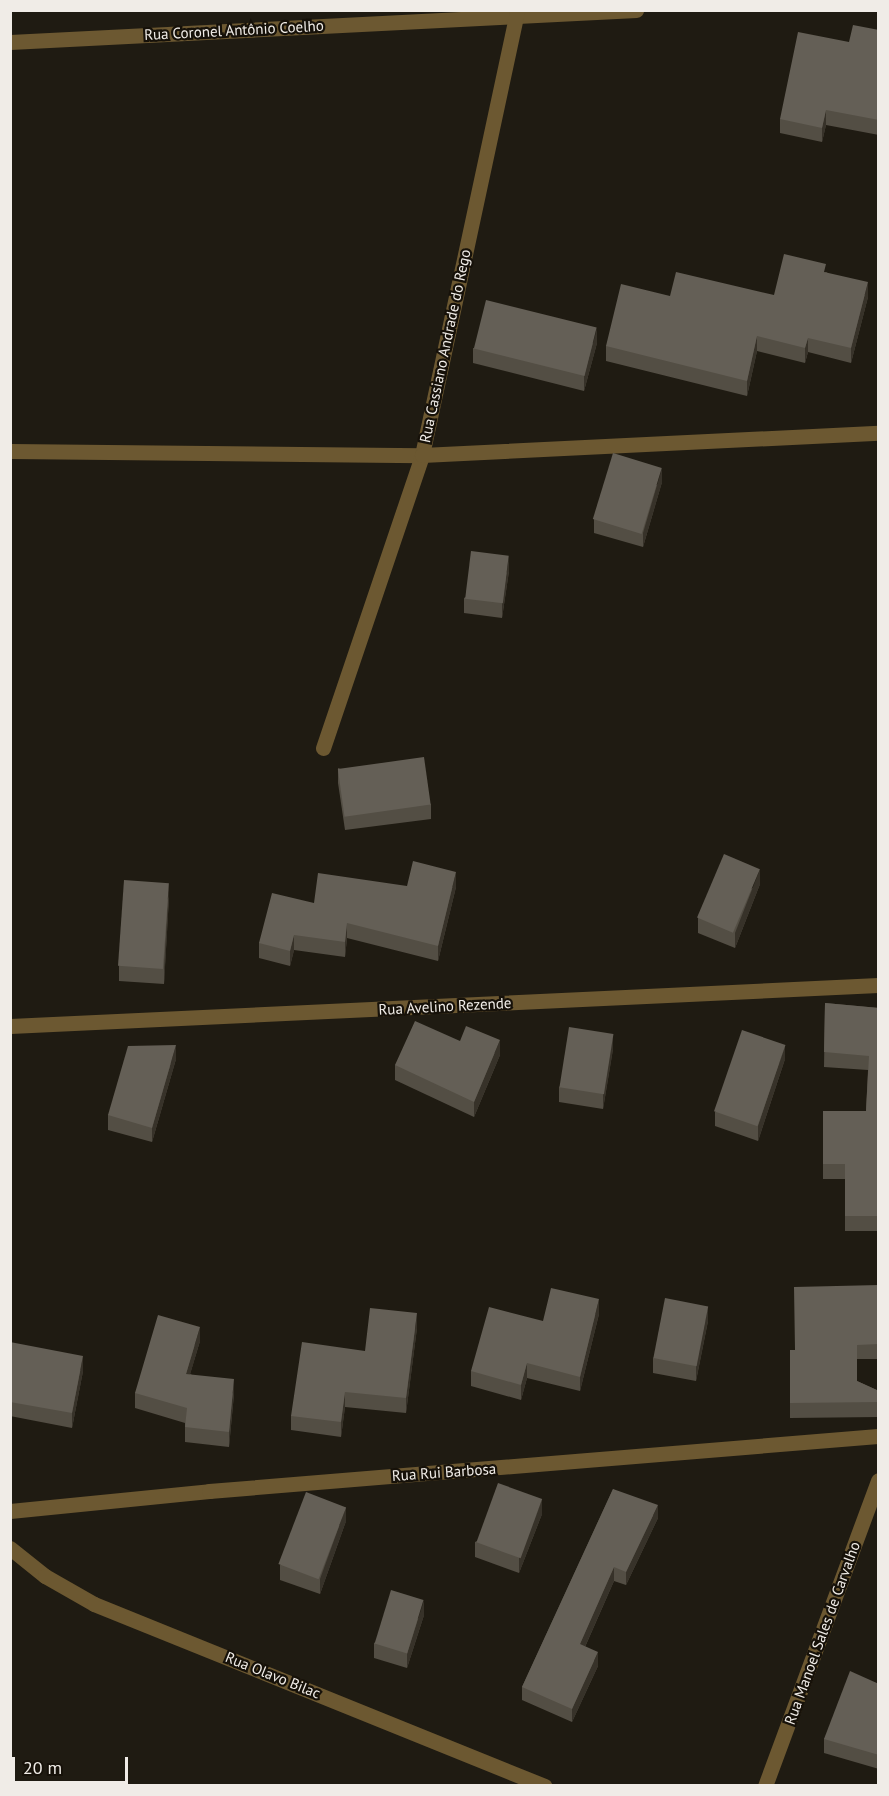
<!DOCTYPE html>
<html>
<head>
<meta charset="utf-8">
<style>
  body { margin:0 }
  #map { position:relative; width:889px; height:1796px; overflow:hidden; background:#1f1b12; font-family:"PT Sans",sans-serif }
  div>[style] { position:absolute }
  [style*='--x'] { left:calc(var(--x)*1px); top:calc(var(--y)*1px); width:calc(var(--w)*1px); rotate:calc(var(--a)*1deg) }
  .minor>* { height:15px; margin:-7.5px; padding:0 7.5px; transform-origin:7.5px; border-radius:7.5px; background:#6c5831 }
  .wall>* { inset:0; background:#534e44 }
  .shaded-wall>* { inset:0; background:#373229 }
  .building>* { inset:0; background:#645f56; transform-origin:0 0 }
  span { translate:-50% -50%; white-space:nowrap; text-align:center; line-height:1.15; -webkit-text-stroke:4.5px #161109; paint-order:stroke }
  .street-label { font-size:15px; color:#f0ece7 }
  .frame { position:absolute; inset:0; border:12px solid #f0ece7; pointer-events:none }
  .scale { position:absolute; left:12px; top:1757px; width:116px; height:27px; box-sizing:border-box; border:3px solid #f0ece7; border-top:0; padding-left:8px; font-size:18px; line-height:21px; white-space:nowrap; color:#f0ece7; -webkit-text-stroke:4px #161109; paint-order:stroke }
</style>
</head>
<body>
<div id="map">
  <div class="minor">
    <div style="--x:10;--y:42;--w:627;--a:-2.93"></div>
    <div style="--x:10;--y:451;--w:412;--a:0.6"></div>
    <div style="--x:422;--y:455;--w:455;--a:-77.9"></div>
    <div style="--x:323;--y:748;--w:309;--a:-71.3"></div>
    <div style="--x:422;--y:455;--w:457;--a:-2.8"></div>
    <div style="--x:10;--y:1026;--w:869;--a:-2.7"></div>
    <div style="--x:10;--y:1511;--w:200;--a:-5.7"></div>
    <div style="--x:209;--y:1491;--w:671;--a:-4.7"></div>
    <div style="--x:10;--y:1548;--w:45;--a:38.7"></div>
    <div style="--x:45;--y:1576;--w:56;--a:29.7"></div>
    <div style="--x:94;--y:1604;--w:486;--a:22"></div>
    <div style="--x:765;--y:1786;--w:326;--a:-69.7"></div>
  </div>
  <div class="wall">
    <div style="clip-path:polygon(879px 30px,879px 135px,826px 125px,822px 142px,780px 133px,780px 119px,849px 42px)"></div>
    <div style="clip-path:polygon(826px 272px,868px 297px,851px 363px,808px 352px,805px 363px,757px 351px,747px 396px,606px 361px,606px 346px,670px 296px,774px 295px)"></div>
    <div style="clip-path:polygon(597px 343px,584px 391px,473px 363px,473px 348px)"></div>
    <div style="clip-path:polygon(662px 482px,643px 547px,594px 533px,594px 519px)"></div>
    <div style="clip-path:polygon(509px 571px,502px 618px,464px 613px,464px 598px)"></div>
    <div style="clip-path:polygon(338px 768px,431px 804px,431px 819px,345px 830px,338px 783px)"></div>
    <div style="clip-path:polygon(760px 884px,735px 948px,698px 933px,698px 918px)"></div>
    <div style="clip-path:polygon(407px 886px,456px 887px,438px 961px,347px 938px,345px 957px,294px 950px,290px 966px,259px 958px,259px 943px,314px 903px)"></div>
    <div style="clip-path:polygon(169px 897px,164px 984px,119px 981px,119px 966px)"></div>
    <div style="clip-path:polygon(825px 1003px,879px 1008px,879px 1231px,845px 1231px,845px 1179px,823px 1179px,823px 1111px,866px 1111px,868px 1070px,824px 1067px)"></div>
    <div style="clip-path:polygon(460px 1041px,500px 1055px,474px 1117px,395px 1080px,395px 1065px)"></div>
    <div style="clip-path:polygon(613px 1049px,603px 1109px,559px 1102px,559px 1087px)"></div>
    <div style="clip-path:polygon(176px 1059px,152px 1142px,108px 1130px,108px 1115px)"></div>
    <div style="clip-path:polygon(785px 1059px,758px 1141px,715px 1126px,715px 1112px)"></div>
    <div style="clip-path:polygon(879px 1285px,879px 1359px,857px 1359px,857px 1381px,879px 1391px,879px 1417px,790px 1418px,790px 1350px,795px 1350px)"></div>
    <div style="clip-path:polygon(599px 1314px,580px 1391px,527px 1378px,521px 1400px,471px 1386px,471px 1371px,543px 1321px)"></div>
    <div style="clip-path:polygon(708px 1321px,696px 1381px,653px 1373px,653px 1358px)"></div>
    <div style="clip-path:polygon(417px 1328px,406px 1413px,345px 1407px,341px 1437px,291px 1430px,291px 1416px,365px 1351px)"></div>
    <div style="clip-path:polygon(200px 1341px,190px 1374px,234px 1394px,229px 1447px,185px 1442px,185px 1423px,135px 1408px,135px 1393px)"></div>
    <div style="clip-path:polygon(10px 1342px,83px 1371px,72px 1428px,10px 1416px)"></div>
    <div style="clip-path:polygon(613px 1489px,658px 1518px,626px 1585px,614px 1581px,585px 1647px,598px 1666px,572px 1722px,522px 1700px,522px 1687px)"></div>
    <div style="clip-path:polygon(542px 1514px,519px 1573px,475px 1557px,475px 1542px)"></div>
    <div style="clip-path:polygon(346px 1521px,320px 1594px,280px 1580px,280px 1565px)"></div>
    <div style="clip-path:polygon(424px 1615px,407px 1668px,374px 1658px,374px 1643px)"></div>
    <div style="clip-path:polygon(879px 1684px,879px 1769px,824px 1753px,824px 1739px)"></div>
  </div>
  <div class="shaded-wall">
    <div style="clip-path:polygon(826px 110px,826px 125px,822px 142px,822px 128px)"></div>
    <div style="clip-path:polygon(868px 282px,868px 297px,851px 363px,851px 348px)"></div>
    <div style="clip-path:polygon(597px 328px,597px 343px,584px 391px,584px 376px)"></div>
    <div style="clip-path:polygon(757px 336px,757px 351px,747px 396px,747px 381px)"></div>
    <div style="clip-path:polygon(808px 338px,808px 352px,805px 363px,805px 348px)"></div>
    <div style="clip-path:polygon(662px 468px,662px 482px,643px 547px,643px 533px)"></div>
    <div style="clip-path:polygon(509px 556px,509px 571px,502px 618px,502px 604px)"></div>
    <div style="clip-path:polygon(760px 869px,760px 884px,735px 948px,735px 933px)"></div>
    <div style="clip-path:polygon(456px 872px,456px 887px,438px 961px,438px 946px)"></div>
    <div style="clip-path:polygon(169px 883px,169px 897px,164px 984px,164px 969px)"></div>
    <div style="clip-path:polygon(347px 923px,347px 938px,345px 957px,345px 942px)"></div>
    <div style="clip-path:polygon(294px 935px,294px 950px,290px 966px,290px 951px)"></div>
    <div style="clip-path:polygon(613px 1034px,613px 1049px,603px 1109px,603px 1094px)"></div>
    <div style="clip-path:polygon(500px 1040px,500px 1055px,474px 1117px,474px 1102px)"></div>
    <div style="clip-path:polygon(176px 1045px,176px 1059px,152px 1142px,152px 1128px)"></div>
    <div style="clip-path:polygon(785px 1045px,785px 1059px,758px 1141px,758px 1126px)"></div>
    <div style="clip-path:polygon(599px 1299px,599px 1314px,580px 1391px,580px 1377px)"></div>
    <div style="clip-path:polygon(708px 1306px,708px 1321px,696px 1381px,696px 1366px)"></div>
    <div style="clip-path:polygon(417px 1313px,417px 1328px,406px 1413px,406px 1398px)"></div>
    <div style="clip-path:polygon(200px 1327px,200px 1341px,186px 1388px,186px 1374px)"></div>
    <div style="clip-path:polygon(83px 1356px,83px 1371px,72px 1428px,72px 1413px)"></div>
    <div style="clip-path:polygon(527px 1363px,527px 1378px,521px 1400px,521px 1385px)"></div>
    <div style="clip-path:polygon(234px 1379px,234px 1394px,229px 1447px,229px 1432px)"></div>
    <div style="clip-path:polygon(345px 1392px,345px 1407px,341px 1437px,341px 1422px)"></div>
    <div style="clip-path:polygon(542px 1499px,542px 1514px,519px 1573px,519px 1558px)"></div>
    <div style="clip-path:polygon(658px 1505px,658px 1518px,626px 1585px,626px 1572px)"></div>
    <div style="clip-path:polygon(346px 1507px,346px 1521px,320px 1594px,320px 1579px)"></div>
    <div style="clip-path:polygon(614px 1567px,614px 1581px,580px 1658px,580px 1644px)"></div>
    <div style="clip-path:polygon(424px 1600px,424px 1615px,407px 1668px,407px 1654px)"></div>
    <div style="clip-path:polygon(598px 1652px,598px 1666px,572px 1722px,572px 1709px)"></div>
  </div>
  <div class="building">
    <div style="clip-path:polygon(853px 25px,879px 30px,879px 120px,826px 110px,822px 128px,780px 119px,798px 32px,849px 42px)"></div>
    <div style="clip-path:polygon(784px 254px,826px 264px,824px 272px,868px 282px,851px 348px,808px 338px,805px 348px,757px 336px,747px 381px,606px 346px,621px 284px,670px 296px,676px 272px,774px 295px)"></div>
    <div style="left:486px;top:300px;width:114px;height:50px;rotate:14deg"></div>
    <div style="left:613px;top:453px;width:51px;height:69px;rotate:17deg"></div>
    <div style="left:471px;top:551px;width:38px;height:48px;rotate:7deg"></div>
    <div style="left:424px;top:757px;width:48px;height:87px;rotate:82deg"></div>
    <div style="left:724px;top:854px;width:39px;height:69px;rotate:23deg"></div>
    <div style="clip-path:polygon(413px 861px,456px 872px,438px 946px,347px 923px,345px 942px,294px 935px,290px 951px,259px 943px,272px 893px,314px 903px,318px 873px,407px 886px)"></div>
    <div style="left:124px;top:880px;width:45px;height:86px;rotate:4deg"></div>
    <div style="clip-path:polygon(825px 1003px,879px 1008px,879px 1216px,845px 1216px,845px 1164px,823px 1164px,823px 1111px,866px 1111px,869px 1056px,824px 1052px)"></div>
    <div style="clip-path:polygon(415px 1021px,460px 1041px,466px 1026px,500px 1040px,474px 1102px,395px 1065px)"></div>
    <div style="left:569px;top:1027px;width:45px;height:61px;rotate:9deg"></div>
    <div style="left:742px;top:1030px;width:46px;height:86px;rotate:19deg"></div>
    <div style="clip-path:polygon(176px 1045px,152px 1128px,108px 1115px,128px 1046px)"></div>
    <div style="clip-path:polygon(879px 1285px,879px 1344px,857px 1345px,857px 1381px,879px 1391px,879px 1402px,790px 1403px,790px 1350px,795px 1350px,794px 1287px)"></div>
    <div style="clip-path:polygon(551px 1288px,599px 1299px,580px 1377px,527px 1363px,521px 1385px,471px 1371px,489px 1307px,543px 1321px)"></div>
    <div style="left:665px;top:1298px;width:44px;height:61px;rotate:11deg"></div>
    <div style="clip-path:polygon(370px 1308px,417px 1313px,406px 1398px,345px 1392px,341px 1422px,291px 1416px,302px 1342px,365px 1351px)"></div>
    <div style="clip-path:polygon(158px 1315px,200px 1327px,186px 1374px,234px 1379px,229px 1432px,185px 1427px,187px 1408px,135px 1393px)"></div>
    <div style="clip-path:polygon(10px 1342px,83px 1356px,72px 1413px,10px 1402px)"></div>
    <div style="left:498px;top:1483px;width:47px;height:63px;rotate:20deg"></div>
    <div style="clip-path:polygon(613px 1489px,658px 1505px,626px 1572px,614px 1567px,580px 1644px,598px 1652px,572px 1709px,522px 1687px)"></div>
    <div style="left:306px;top:1492px;width:43px;height:77px;rotate:21deg"></div>
    <div style="left:391px;top:1590px;width:34px;height:56px;rotate:17deg"></div>
    <div style="clip-path:polygon(850px 1671px,879px 1684px,879px 1755px,824px 1739px)"></div>
  </div>
  <div class="street-label">
    <span style="left:234px;top:30px;rotate:-3deg">Rua Coronel Antônio Coelho</span>
    <span style="left:445px;top:346px;rotate:-78deg">Rua Cassiano Andrade do Rego</span>
    <span style="left:445px;top:1006px;rotate:-3deg">Rua Avelino Rezende</span>
    <span style="left:444px;top:1472px;rotate:-4deg">Rua Rui Barbosa</span>
    <span style="left:822px;top:1633px;rotate:-70deg">Rua Manoel Sales de Carvalho</span>
    <span style="left:273px;top:1675px;rotate:22deg">Rua Olavo Bilac</span>
  </div>
  <div class="frame"></div>
  <div class="scale">20 m</div>
</div>
</body>
</html>
